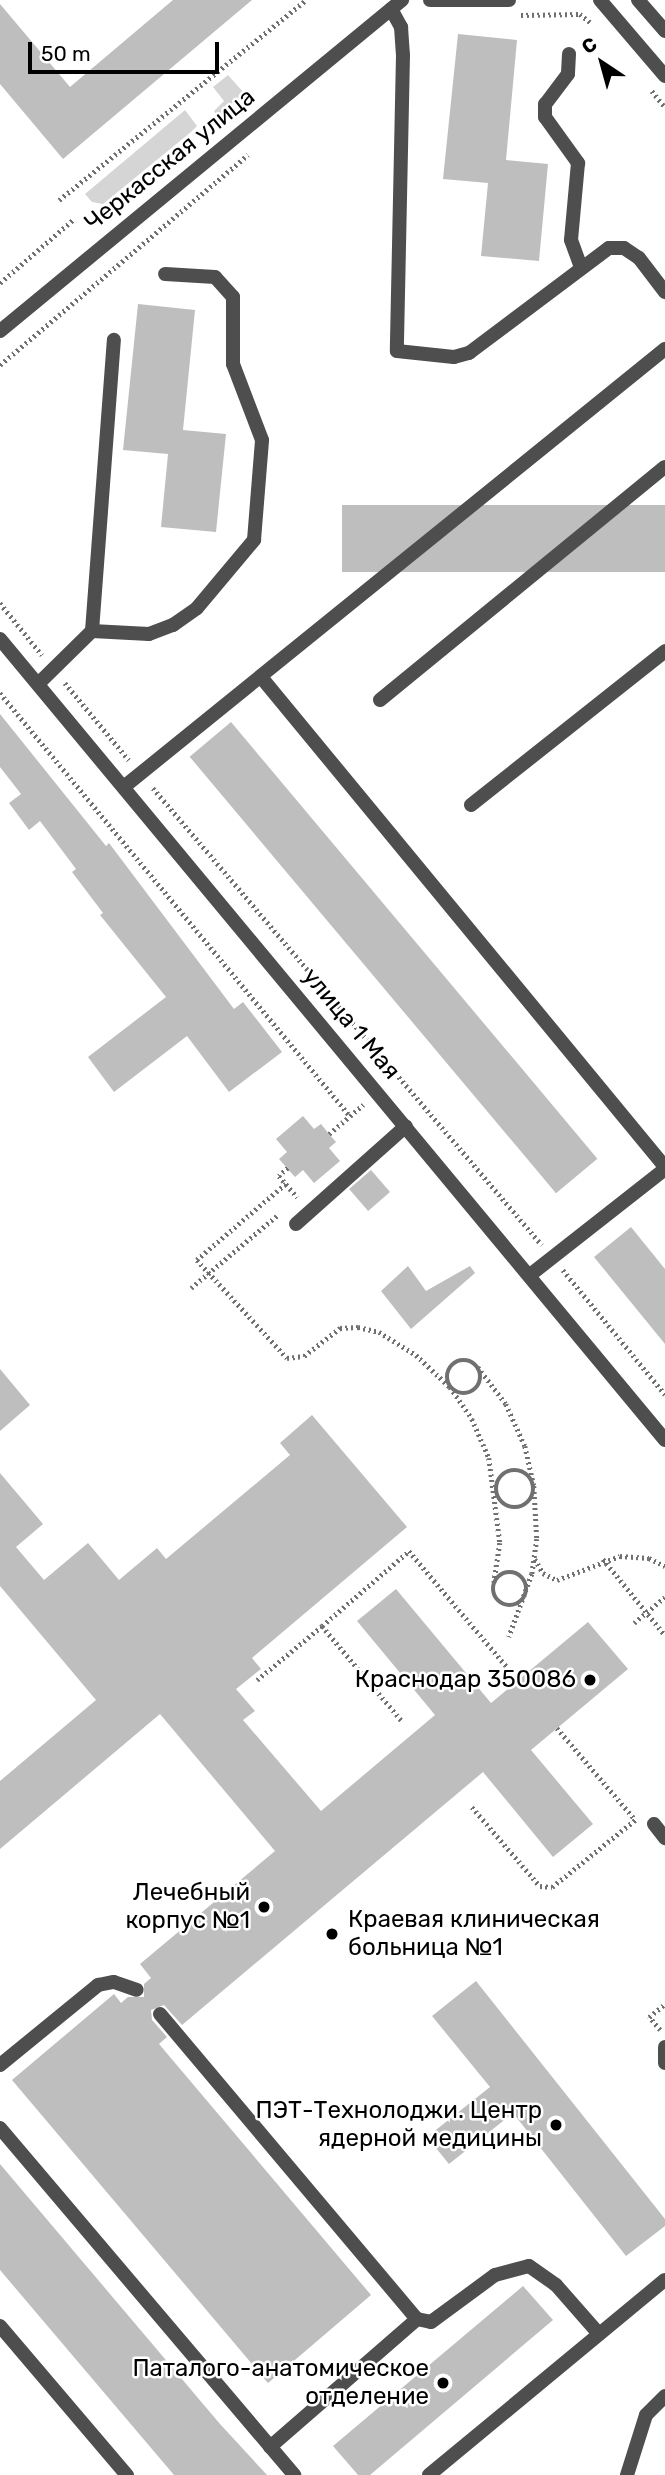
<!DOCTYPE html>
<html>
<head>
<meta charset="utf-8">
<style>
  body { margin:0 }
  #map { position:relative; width:665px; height:2475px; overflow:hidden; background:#fff; font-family:Rubik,sans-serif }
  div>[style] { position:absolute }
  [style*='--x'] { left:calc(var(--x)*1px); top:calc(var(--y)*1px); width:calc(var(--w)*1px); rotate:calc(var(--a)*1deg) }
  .green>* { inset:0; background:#d5d5d5 }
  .building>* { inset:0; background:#bebebe; transform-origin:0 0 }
  .path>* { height:4.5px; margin-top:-2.25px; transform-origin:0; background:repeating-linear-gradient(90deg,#707070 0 2px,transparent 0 5.5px) }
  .path>.ring { margin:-2.25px; padding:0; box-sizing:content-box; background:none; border:4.5px solid #707070; border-radius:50% }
  .service>* { height:14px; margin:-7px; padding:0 7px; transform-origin:7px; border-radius:7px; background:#4e4e4e }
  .tertiary>* { height:14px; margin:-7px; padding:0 7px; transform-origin:7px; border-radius:7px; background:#4e4e4e }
  .dots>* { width:19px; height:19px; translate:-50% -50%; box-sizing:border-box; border:4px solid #fff; border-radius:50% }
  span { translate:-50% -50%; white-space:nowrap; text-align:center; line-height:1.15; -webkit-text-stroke:5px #fff; paint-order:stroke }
  .street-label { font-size:24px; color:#000 }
  .poi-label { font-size:24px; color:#000 }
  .right { translate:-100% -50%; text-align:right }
  .left { translate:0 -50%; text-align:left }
  .north { position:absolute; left:567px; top:28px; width:70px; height:70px; -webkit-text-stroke:5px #fff; paint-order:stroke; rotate:324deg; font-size:19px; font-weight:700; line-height:28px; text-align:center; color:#000 }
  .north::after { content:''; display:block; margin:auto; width:24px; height:32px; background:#000; clip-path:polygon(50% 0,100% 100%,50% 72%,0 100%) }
  .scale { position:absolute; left:28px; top:42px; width:191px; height:32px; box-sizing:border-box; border:4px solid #000; border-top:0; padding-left:9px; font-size:21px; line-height:24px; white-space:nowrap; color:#000; -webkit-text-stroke:5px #fff; paint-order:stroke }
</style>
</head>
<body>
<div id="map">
  <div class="green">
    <div style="clip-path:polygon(228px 75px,244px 93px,217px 116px,214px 111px,224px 101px,213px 87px)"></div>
    <div style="clip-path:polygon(185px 110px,197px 126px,191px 132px,103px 204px,92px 202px,85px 194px)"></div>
  </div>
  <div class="building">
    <div style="clip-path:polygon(173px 0,252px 0,63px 159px,0 84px,0 4px,70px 87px)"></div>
    <div style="clip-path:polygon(458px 34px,517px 40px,506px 160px,548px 164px,539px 261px,481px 256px,488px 183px,443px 179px)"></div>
    <div style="clip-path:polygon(138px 304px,195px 310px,183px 430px,226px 434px,216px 532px,161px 527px,168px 454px,123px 450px)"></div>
    <div style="left:665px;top:505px;width:67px;height:323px;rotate:90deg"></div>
    <div style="clip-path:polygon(0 714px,106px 846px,109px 843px,234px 1009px,243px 1002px,282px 1052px,229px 1092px,187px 1036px,114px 1092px,88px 1057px,166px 997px,100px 915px,103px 913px,72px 872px,76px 869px,40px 821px,29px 830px,9px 803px,21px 794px,0 767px)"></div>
    <div style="left:231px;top:722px;width:570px;height:54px;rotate:50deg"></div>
    <div style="clip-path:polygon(303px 1116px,314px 1129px,321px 1124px,329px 1134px,336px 1142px,329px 1148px,340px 1161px,314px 1183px,303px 1170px,295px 1177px,279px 1159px,287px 1152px,276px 1139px)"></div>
    <div style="left:371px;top:1170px;width:29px;height:29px;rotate:49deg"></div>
    <div style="clip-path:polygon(631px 1227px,665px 1269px,665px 1344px,594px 1257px)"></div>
    <div style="clip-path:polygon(408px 1266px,426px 1291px,470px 1266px,475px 1273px,411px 1329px,381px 1291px)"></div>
    <div style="clip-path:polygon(0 1369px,30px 1405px,0 1431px)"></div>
    <div style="clip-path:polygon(312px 1415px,407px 1527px,252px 1658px,261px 1669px,236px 1689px,255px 1711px,243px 1720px,321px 1811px,435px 1715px,357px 1621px,396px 1589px,491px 1703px,588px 1622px,628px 1669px,531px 1750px,593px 1824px,553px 1857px,483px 1772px,182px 2025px,164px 2005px,151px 2010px,152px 2020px,167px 2037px,159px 2044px,371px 2295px,268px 2383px,12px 2080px,114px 1994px,121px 2003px,128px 1997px,144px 1997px,144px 1984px,151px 1978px,140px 1964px,275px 1851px,160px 1714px,0 1849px,0 1781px,96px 1700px,0 1586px,0 1473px,43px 1524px,16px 1547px,44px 1580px,88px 1543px,119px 1580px,157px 1548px,166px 1559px,290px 1455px,280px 1443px)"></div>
    <div style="clip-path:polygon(476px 1981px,665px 2219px,665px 2226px,626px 2256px,513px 2113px,449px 2164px,427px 2137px,490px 2087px,432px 2016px)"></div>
    <div style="clip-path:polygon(0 2164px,220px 2424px,267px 2475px,174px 2475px,0 2270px)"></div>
    <div style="clip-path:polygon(523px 2286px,553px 2320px,370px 2475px,358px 2475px,333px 2446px)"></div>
  </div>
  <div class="path">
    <div style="--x:521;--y:15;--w:59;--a:-1"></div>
    <div style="--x:580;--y:14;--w:13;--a:39"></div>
    <div style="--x:652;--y:91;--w:21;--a:51"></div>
    <div style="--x:59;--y:200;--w:318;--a:-39"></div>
    <div style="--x:0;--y:283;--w:99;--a:-40.9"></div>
    <div style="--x:0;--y:365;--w:325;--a:-40.3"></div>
    <div style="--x:0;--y:603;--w:67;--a:51.1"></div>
    <div style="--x:65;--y:683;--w:100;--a:50.3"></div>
    <div style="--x:0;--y:693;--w:549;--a:50.39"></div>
    <div style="--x:153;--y:788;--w:600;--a:49.6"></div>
    <div style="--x:329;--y:1134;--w:45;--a:-40.5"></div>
    <div style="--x:288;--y:1168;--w:12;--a:138"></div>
    <div style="--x:279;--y:1176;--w:28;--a:49"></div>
    <div style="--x:286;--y:1184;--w:117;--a:139.5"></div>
    <div style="--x:197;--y:1260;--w:133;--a:47.4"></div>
    <div style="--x:287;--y:1358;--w:17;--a:-7"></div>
    <div style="--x:304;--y:1356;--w:46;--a:-37.9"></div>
    <div style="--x:340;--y:1328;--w:18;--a:-3"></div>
    <div style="--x:358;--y:1327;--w:22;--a:13"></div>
    <div style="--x:379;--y:1332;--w:44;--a:31.9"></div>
    <div style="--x:416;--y:1355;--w:47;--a:43.3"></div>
    <div style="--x:450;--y:1387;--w:39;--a:55"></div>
    <div style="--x:472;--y:1419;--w:43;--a:66.4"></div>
    <div style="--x:489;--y:1458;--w:86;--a:82.6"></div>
    <div style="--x:500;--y:1543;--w:40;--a:98.5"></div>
    <div style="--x:563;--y:1270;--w:161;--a:50.6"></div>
    <div style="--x:191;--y:1288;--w:115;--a:-40.1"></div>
    <div class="ring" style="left:447px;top:1360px;width:29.5px;height:29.5px"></div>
    <div style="--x:478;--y:1367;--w:46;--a:52.9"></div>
    <div style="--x:506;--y:1404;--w:46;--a:65.7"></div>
    <div style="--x:525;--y:1446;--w:41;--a:77.3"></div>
    <div style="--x:534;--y:1486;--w:53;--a:86.8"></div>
    <div style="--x:537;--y:1539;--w:35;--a:98"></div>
    <div style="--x:532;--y:1574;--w:67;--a:110.1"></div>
    <div class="ring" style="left:496px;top:1470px;width:33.5px;height:33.5px"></div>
    <div style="--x:535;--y:1559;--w:16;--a:60"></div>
    <div style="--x:543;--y:1573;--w:16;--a:27"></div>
    <div style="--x:557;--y:1580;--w:67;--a:-20.9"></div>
    <div style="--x:620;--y:1556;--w:29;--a:4"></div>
    <div style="--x:649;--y:1558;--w:18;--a:27"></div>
    <div style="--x:603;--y:1559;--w:98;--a:50.8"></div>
    <div class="ring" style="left:493px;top:1572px;width:29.5px;height:29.5px"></div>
    <div style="--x:634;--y:1623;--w:40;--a:-40"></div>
    <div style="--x:322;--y:1626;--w:115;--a:-40.8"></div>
    <div style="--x:409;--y:1551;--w:169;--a:49.8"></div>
    <div style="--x:257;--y:1680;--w:85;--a:-39.7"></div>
    <div style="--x:322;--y:1626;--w:124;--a:49.9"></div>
    <div style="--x:557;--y:1728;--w:118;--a:49.5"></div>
    <div style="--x:472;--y:1807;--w:104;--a:49.3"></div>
    <div style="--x:540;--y:1886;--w:12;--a:5"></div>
    <div style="--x:552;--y:1887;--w:107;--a:-38.9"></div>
    <div style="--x:660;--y:2030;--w:17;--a:-130"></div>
    <div style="--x:649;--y:2017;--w:21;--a:-39"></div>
  </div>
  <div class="service">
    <div style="--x:391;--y:9;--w:21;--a:61"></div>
    <div style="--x:401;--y:27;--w:28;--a:86"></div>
    <div style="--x:403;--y:55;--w:296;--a:91.2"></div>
    <div style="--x:397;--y:351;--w:57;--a:6"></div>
    <div style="--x:454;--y:357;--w:16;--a:-15"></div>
    <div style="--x:469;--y:353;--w:175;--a:-36.9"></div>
    <div style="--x:609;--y:248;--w:15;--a:0"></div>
    <div style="--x:624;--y:248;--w:18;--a:34"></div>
    <div style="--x:639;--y:258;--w:43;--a:52.6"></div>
    <div style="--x:569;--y:54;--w:20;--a:93"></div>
    <div style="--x:568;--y:74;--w:38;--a:127"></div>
    <div style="--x:545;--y:104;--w:13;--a:90"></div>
    <div style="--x:545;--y:117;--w:57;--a:54.3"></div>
    <div style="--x:578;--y:163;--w:77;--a:95.2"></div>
    <div style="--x:571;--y:240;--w:30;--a:70"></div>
    <div style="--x:92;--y:631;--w:57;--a:3"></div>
    <div style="--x:149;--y:634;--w:26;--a:-21"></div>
    <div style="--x:173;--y:625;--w:29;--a:-35"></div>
    <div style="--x:197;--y:608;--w:89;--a:-50"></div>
    <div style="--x:254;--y:540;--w:100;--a:-85.4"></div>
    <div style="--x:262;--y:440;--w:81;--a:-110.9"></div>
    <div style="--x:233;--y:364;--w:67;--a:-90"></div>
    <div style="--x:233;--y:297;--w:27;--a:-132"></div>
    <div style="--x:215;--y:277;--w:50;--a:-176.6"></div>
    <div style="--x:261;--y:677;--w:635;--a:50.49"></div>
    <div style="--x:38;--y:684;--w:76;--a:-44.5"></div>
    <div style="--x:92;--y:631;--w:292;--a:-85.7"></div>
    <div style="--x:380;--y:700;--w:368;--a:-39.3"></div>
    <div style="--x:125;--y:786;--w:695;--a:-38.98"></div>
    <div style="--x:471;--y:805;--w:248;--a:-38.4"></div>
    <div style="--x:296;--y:1224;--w:147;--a:-41.7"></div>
    <div style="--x:530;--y:1275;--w:172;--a:-38.1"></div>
    <div style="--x:654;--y:1824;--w:18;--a:52"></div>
    <div style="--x:160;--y:2014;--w:399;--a:49.9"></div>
    <div style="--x:417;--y:2319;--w:14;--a:12"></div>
    <div style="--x:431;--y:2322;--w:79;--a:-36.3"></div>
    <div style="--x:495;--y:2275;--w:35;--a:-15"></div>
    <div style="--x:529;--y:2266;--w:33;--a:35"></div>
    <div style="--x:556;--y:2285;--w:65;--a:48.7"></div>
    <div style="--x:665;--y:2047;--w:16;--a:90"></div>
    <div style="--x:0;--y:2065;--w:127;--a:-39.2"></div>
    <div style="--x:98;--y:1985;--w:16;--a:-11"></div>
    <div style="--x:114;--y:1982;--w:24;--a:19"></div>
    <div style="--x:0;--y:2128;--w:455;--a:49.7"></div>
    <div style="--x:0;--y:2326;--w:196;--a:49.6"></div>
    <div style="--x:270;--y:2447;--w:195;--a:-41"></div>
    <div style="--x:429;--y:2475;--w:306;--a:-39.6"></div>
    <div style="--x:627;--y:2475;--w:63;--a:-72.4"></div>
    <div style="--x:646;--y:2415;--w:27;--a:-45"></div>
  </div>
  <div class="tertiary">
    <div style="--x:430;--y:0;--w:79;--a:0"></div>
    <div style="--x:600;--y:0;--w:100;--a:49.5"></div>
    <div style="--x:638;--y:0;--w:41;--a:48.9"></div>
    <div style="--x:0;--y:331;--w:521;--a:-39.47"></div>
    <div style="--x:0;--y:639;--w:1041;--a:50.3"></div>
  </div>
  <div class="dots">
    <div style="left:590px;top:1680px;background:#000"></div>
    <div style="left:264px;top:1907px;background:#000"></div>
    <div style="left:332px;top:1934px;background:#000"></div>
    <div style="left:556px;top:2125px;background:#000"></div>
    <div style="left:443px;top:2383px;background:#000"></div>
  </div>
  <div class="street-label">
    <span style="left:170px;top:160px;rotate:-39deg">Черкасская улица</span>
    <span style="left:351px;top:1024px;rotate:50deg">улица 1 Мая</span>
  </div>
  <div class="poi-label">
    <span class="right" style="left:576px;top:1680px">Краснодар 350086</span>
    <span class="right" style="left:250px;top:1907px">Лечебный<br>корпус №1</span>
    <span class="left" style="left:348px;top:1934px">Краевая клиническая<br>больница №1</span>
    <span class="right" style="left:542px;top:2125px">ПЭТ-Технолоджи. Центр<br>ядерной медицины</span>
    <span class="right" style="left:429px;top:2383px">Паталого-анатомическое<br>отделение</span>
  </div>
  <div class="north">С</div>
  <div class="scale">50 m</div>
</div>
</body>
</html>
